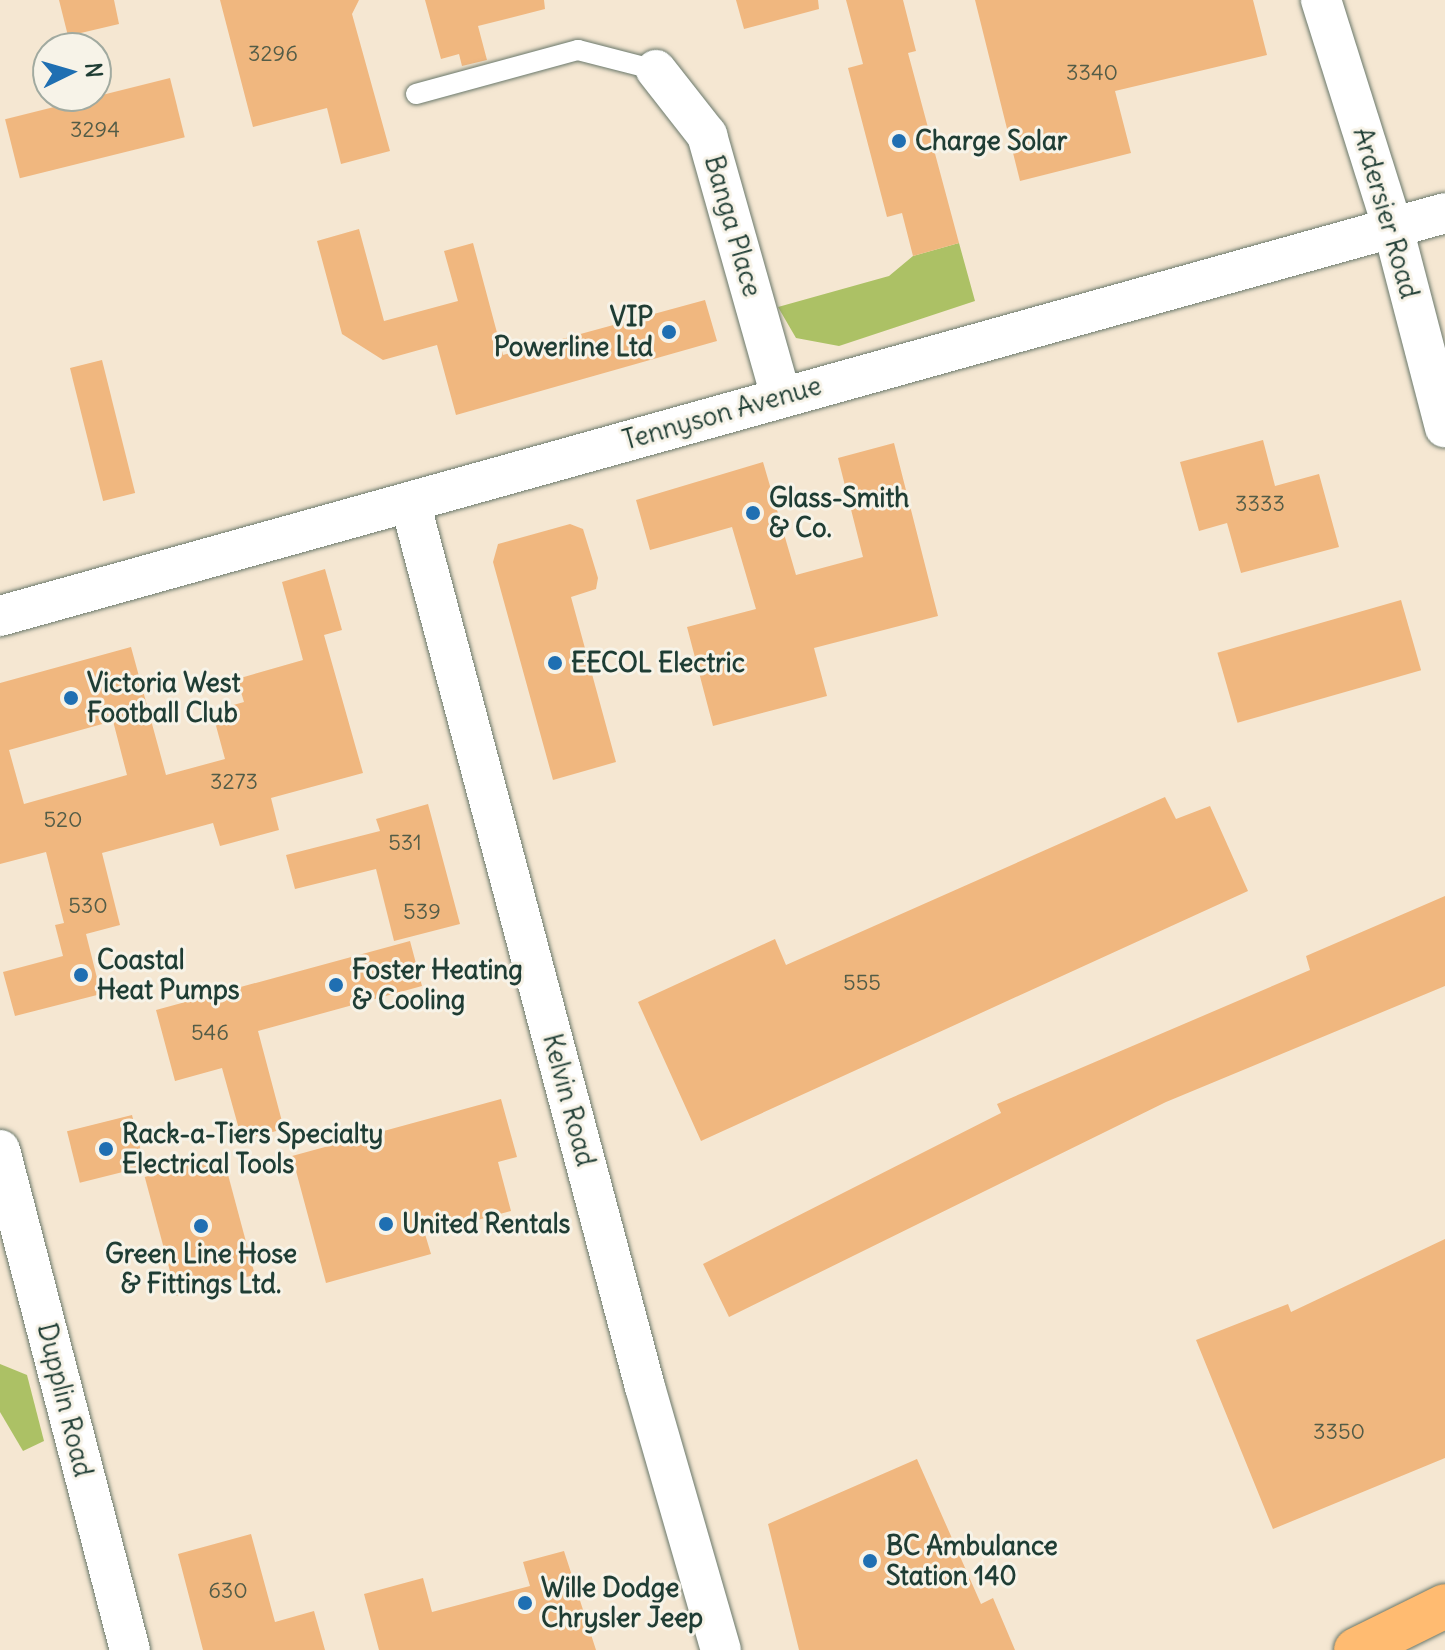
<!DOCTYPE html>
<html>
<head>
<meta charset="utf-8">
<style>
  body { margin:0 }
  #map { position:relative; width:1445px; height:1650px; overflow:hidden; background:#f5e7d2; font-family:Delius,sans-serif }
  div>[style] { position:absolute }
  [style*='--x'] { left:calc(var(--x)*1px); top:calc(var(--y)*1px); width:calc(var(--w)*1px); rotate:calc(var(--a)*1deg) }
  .green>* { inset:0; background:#acc165 }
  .building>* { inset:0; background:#f0b77f; transform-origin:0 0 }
  .roads { filter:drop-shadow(0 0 2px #6a786b) drop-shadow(0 0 2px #6a786b) }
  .lane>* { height:20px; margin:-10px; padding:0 10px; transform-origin:10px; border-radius:10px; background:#fff }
  .street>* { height:40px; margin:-20px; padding:0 20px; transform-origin:20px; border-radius:20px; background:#fff }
  .highway>* { height:44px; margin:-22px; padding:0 22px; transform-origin:22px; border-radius:22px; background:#ffbb71 }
  .dots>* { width:22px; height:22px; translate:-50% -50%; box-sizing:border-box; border:4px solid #f7f3e8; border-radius:50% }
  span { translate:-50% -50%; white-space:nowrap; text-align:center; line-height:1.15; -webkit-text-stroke:6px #f7f3e8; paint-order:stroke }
  .number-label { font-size:22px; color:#535c47 }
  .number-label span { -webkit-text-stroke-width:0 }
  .poi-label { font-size:26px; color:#1f3d34; font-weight:700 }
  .left { translate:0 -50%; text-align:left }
  .right { translate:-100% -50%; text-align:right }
  .street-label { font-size:26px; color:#1f3d34 }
  .north { position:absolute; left:32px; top:32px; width:80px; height:80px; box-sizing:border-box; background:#f7f3e8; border:2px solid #a1aaa0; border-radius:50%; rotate:85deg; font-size:22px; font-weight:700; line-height:32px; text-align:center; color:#1f3d34 }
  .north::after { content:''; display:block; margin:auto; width:28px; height:36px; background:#1f6fb2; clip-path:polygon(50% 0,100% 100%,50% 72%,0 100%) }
</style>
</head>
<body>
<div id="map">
  <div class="green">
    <div style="clip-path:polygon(959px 243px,975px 301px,839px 346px,796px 338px,778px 307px,889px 276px,913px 256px)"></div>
    <div style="clip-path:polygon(0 1364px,27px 1375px,44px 1441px,23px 1451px,0 1412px)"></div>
  </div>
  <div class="building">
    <div style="clip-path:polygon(59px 0,114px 0,119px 24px,68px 36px)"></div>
    <div style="clip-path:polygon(220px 0,359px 0,352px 14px,390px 151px,341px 164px,327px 108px,253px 127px)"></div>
    <div style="clip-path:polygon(425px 0,544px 0,545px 9px,478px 26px,487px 60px,462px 66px,459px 54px,441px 59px)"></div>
    <div style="clip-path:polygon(736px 0,818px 0,819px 9px,744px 29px)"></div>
    <div style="clip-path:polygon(846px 0,903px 0,916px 51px,908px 53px,959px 243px,913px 256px,902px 213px,887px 217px,848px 68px,863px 64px)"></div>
    <div style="clip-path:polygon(975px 0,1253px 0,1267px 55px,1115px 91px,1131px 153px,1020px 181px)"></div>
    <div style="left:170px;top:78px;width:61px;height:170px;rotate:76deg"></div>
    <div style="clip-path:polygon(359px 229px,384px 321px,458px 301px,444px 251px,473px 243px,503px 355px,705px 300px,717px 341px,456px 415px,437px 345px,383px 360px,342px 334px,317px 241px)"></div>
    <div style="left:102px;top:360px;width:137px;height:33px;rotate:76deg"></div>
    <div style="clip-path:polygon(1263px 440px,1275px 486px,1319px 474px,1339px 547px,1241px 573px,1227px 523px,1199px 531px,1180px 462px)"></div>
    <div style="clip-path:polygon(894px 443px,938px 616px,814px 648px,827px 696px,713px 726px,687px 627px,756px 609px,732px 527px,650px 550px,636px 500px,763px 462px,796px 575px,863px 557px,838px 458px)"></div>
    <div style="clip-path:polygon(570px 524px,583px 529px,598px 578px,596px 589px,571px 597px,616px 762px,553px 780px,493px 562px,498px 544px)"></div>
    <div style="clip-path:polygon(evenodd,325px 569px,342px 630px,324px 635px,363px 773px,271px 798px,279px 830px,220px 846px,213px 823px,102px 853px,120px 925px,86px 934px,101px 994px,15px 1016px,3px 972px,63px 956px,55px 925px,64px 923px,46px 852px,0 864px,0 683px,131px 647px,166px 775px,225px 759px,212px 711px,244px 702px,237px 679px,303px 660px,282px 582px,325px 569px,113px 721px,127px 775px,24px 804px,9px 750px,113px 721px)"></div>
    <div style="left:1401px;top:600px;width:73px;height:191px;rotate:74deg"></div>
    <div style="clip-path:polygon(1165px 797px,1176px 819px,1210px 806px,1248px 891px,701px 1141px,638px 1002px,775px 939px,786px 965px)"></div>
    <div style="clip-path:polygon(428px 804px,460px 924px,394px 941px,376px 869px,295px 889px,286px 855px,380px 831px,376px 819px)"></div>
    <div style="clip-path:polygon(1445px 896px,1445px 986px,1166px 1102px,729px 1317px,703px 1264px,1001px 1113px,997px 1104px,1310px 970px,1306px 956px)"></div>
    <div style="clip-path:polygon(410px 941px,422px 986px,258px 1031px,284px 1129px,242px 1140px,222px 1068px,175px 1081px,156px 1010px)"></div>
    <div style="clip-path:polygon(501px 1099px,517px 1157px,498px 1162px,511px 1211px,425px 1234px,431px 1254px,326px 1283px,292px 1156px)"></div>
    <div style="left:132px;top:1115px;width:53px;height:67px;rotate:76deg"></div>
    <div style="left:223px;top:1156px;width:123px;height:81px;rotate:75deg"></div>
    <div style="clip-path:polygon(1445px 1239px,1445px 1458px,1273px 1529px,1196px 1340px,1288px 1304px,1291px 1312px)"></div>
    <div style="clip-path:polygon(917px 1459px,981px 1604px,993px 1598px,1015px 1650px,799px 1650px,768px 1524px)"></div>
    <div style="clip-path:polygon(251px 1534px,275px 1622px,314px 1611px,325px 1650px,203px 1650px,178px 1554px)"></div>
    <div style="clip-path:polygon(564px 1551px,596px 1650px,379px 1650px,364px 1594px,423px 1578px,432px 1612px,530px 1586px,523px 1562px)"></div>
  </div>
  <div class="roads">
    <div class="lane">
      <div style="--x:416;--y:94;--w:168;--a:-15.2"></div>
      <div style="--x:578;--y:50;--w:81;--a:14.4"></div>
    </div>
    <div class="street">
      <div style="--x:1321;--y:0;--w:239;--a:72.5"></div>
      <div style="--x:1393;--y:228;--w:206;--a:75.4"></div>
      <div style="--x:656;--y:70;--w:83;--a:51.9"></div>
      <div style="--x:707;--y:135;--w:271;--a:74.2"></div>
      <div style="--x:410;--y:502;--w:916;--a:75.13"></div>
      <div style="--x:645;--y:1387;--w:274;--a:73.9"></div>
      <div style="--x:0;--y:616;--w:1500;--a:-15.58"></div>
      <div style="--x:0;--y:1150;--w:517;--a:75.43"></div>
    </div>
    <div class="highway">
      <div style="--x:1356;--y:1650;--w:99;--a:-26.3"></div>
    </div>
  </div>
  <div class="dots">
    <div style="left:899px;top:141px;background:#1f6fb2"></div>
    <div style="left:669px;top:332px;background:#1f6fb2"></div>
    <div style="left:753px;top:513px;background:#1f6fb2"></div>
    <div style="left:555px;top:663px;background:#1f6fb2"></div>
    <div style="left:71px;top:698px;background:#1f6fb2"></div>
    <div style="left:81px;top:975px;background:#1f6fb2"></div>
    <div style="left:336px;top:985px;background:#1f6fb2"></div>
    <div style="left:106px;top:1149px;background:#1f6fb2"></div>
    <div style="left:386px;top:1224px;background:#1f6fb2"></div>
    <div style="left:201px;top:1226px;background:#1f6fb2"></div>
    <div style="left:870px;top:1561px;background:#1f6fb2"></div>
    <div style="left:525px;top:1603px;background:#1f6fb2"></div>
  </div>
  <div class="number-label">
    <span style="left:273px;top:54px">3296</span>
    <span style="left:1092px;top:73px">3340</span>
    <span style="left:95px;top:130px">3294</span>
    <span style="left:1260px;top:504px">3333</span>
    <span style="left:234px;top:782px">3273</span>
    <span style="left:63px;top:820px">520</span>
    <span style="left:405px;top:843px">531</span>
    <span style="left:88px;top:906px">530</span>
    <span style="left:422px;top:912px">539</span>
    <span style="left:862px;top:983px">555</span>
    <span style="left:210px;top:1033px">546</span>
    <span style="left:1339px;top:1432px">3350</span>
    <span style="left:228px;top:1591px">630</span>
  </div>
  <div class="poi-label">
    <span class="left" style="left:915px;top:141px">Charge Solar</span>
    <span class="right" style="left:653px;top:332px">VIP<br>Powerline Ltd</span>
    <span class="left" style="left:769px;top:513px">Glass-Smith<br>&amp; Co.</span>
    <span class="left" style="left:571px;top:663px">EECOL Electric</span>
    <span class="left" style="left:87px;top:698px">Victoria West<br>Football Club</span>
    <span class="left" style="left:97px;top:975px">Coastal<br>Heat Pumps</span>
    <span class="left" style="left:352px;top:985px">Foster Heating<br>&amp; Cooling</span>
    <span class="left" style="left:122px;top:1149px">Rack-a-Tiers Specialty<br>Electrical Tools</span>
    <span class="left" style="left:402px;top:1224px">United Rentals</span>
    <span style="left:201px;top:1269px">Green Line Hose<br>&amp; Fittings Ltd.</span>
    <span class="left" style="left:886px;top:1561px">BC Ambulance<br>Station 140</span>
    <span class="left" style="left:541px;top:1603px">Wille Dodge<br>Chrysler Jeep</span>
  </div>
  <div class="street-label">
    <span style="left:1386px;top:213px;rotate:74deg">Ardersier Road</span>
    <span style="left:733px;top:226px;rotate:74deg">Banga Place</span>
    <span style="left:722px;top:413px;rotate:-16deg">Tennyson Avenue</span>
    <span style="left:569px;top:1100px;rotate:75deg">Kelvin Road</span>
    <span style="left:65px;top:1400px;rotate:76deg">Dupplin Road</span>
  </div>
  <div class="north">N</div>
</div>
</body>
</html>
